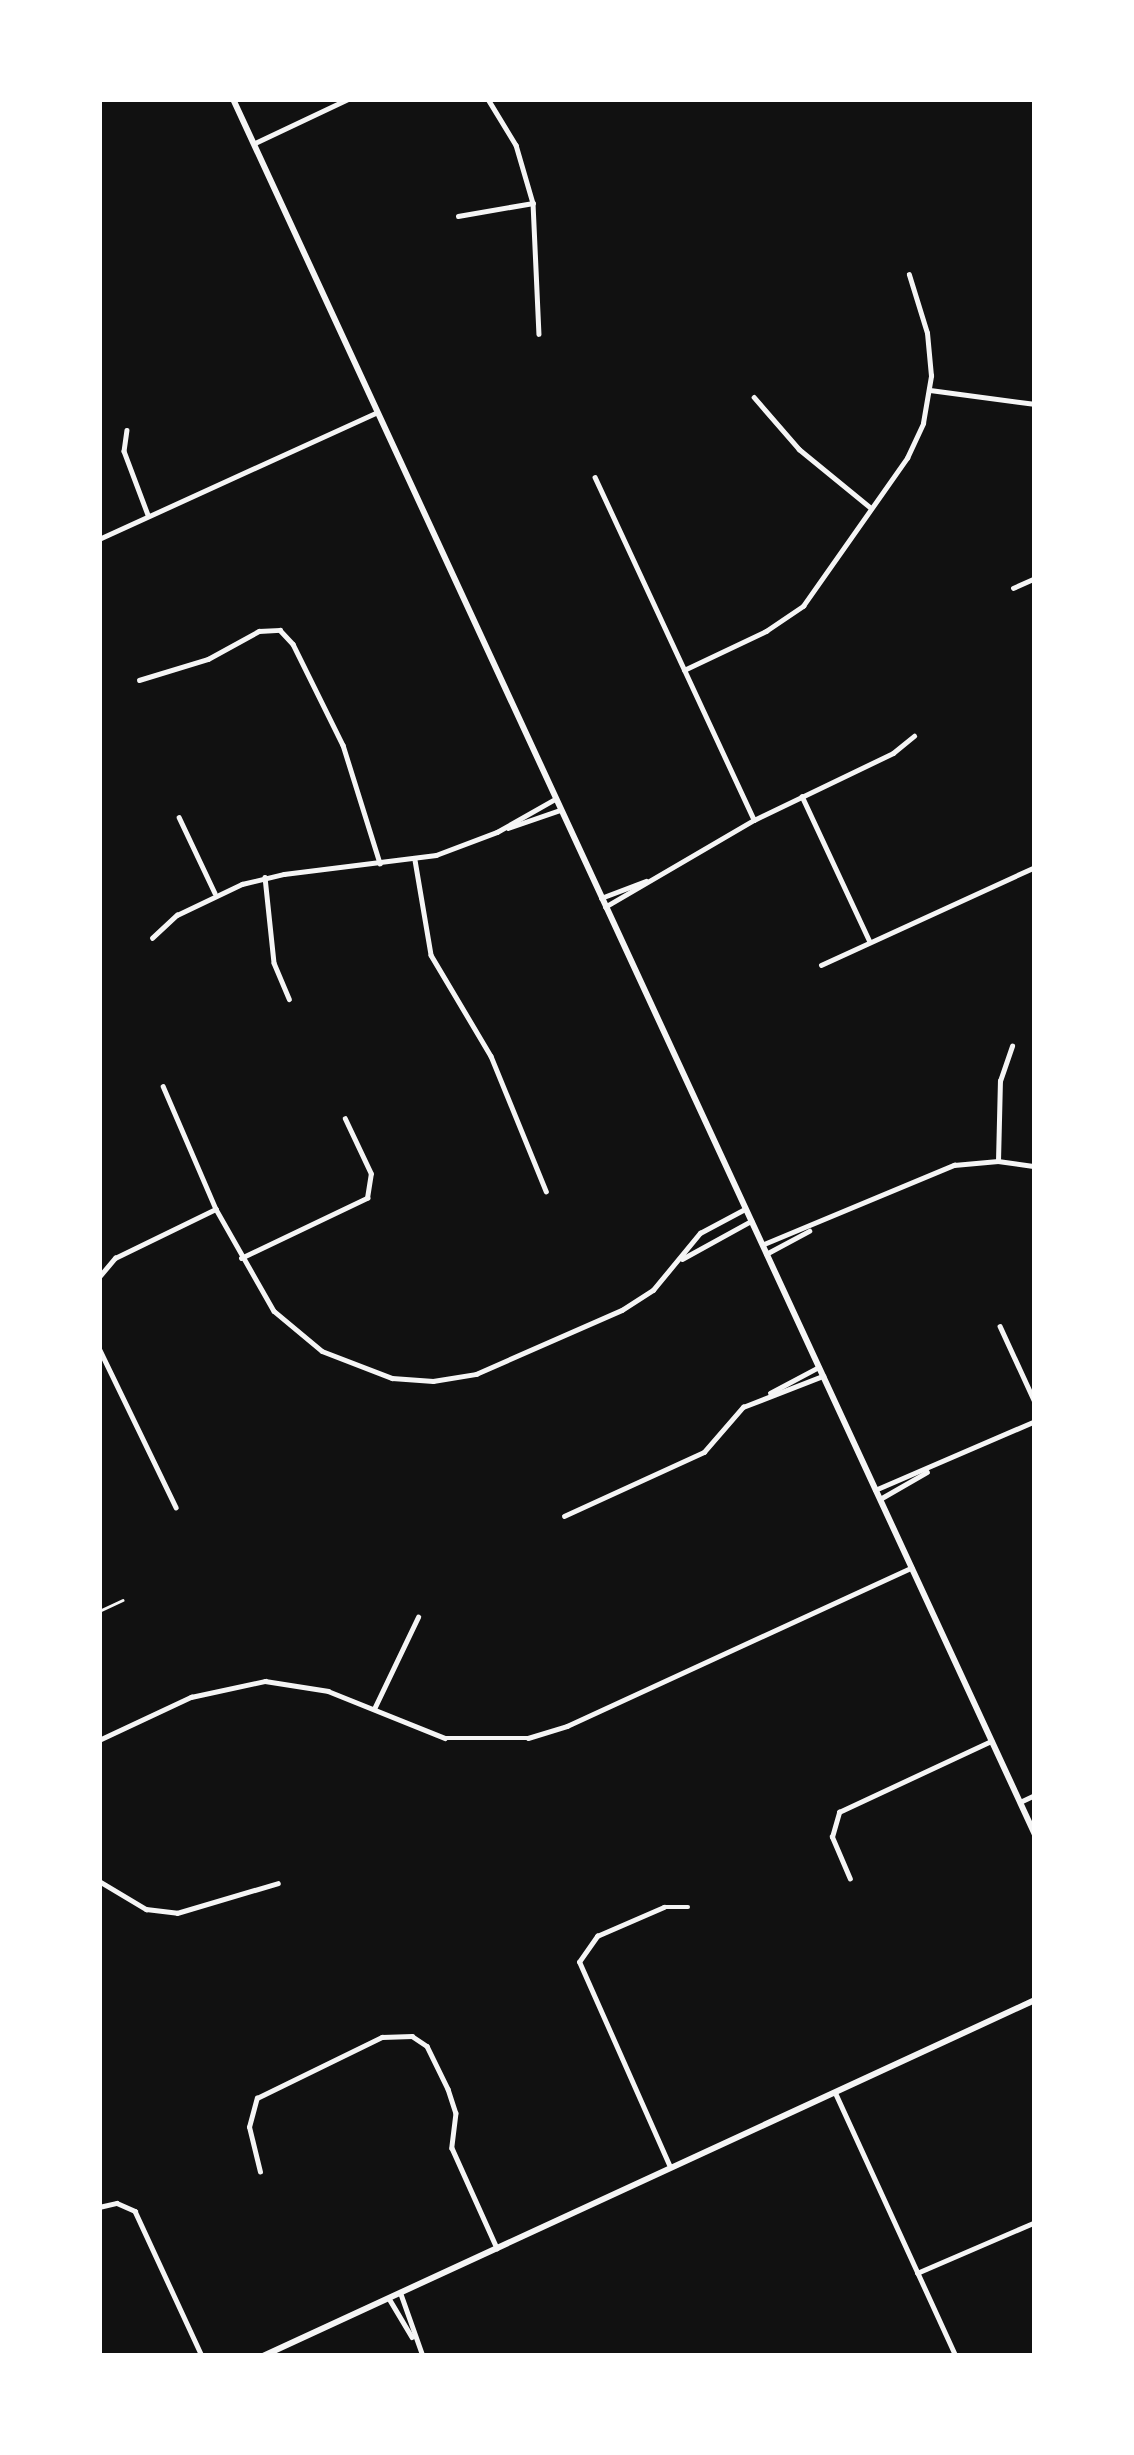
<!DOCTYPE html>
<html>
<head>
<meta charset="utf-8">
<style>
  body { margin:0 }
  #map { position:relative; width:1134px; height:2455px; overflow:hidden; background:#111; font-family:"PT Sans Narrow",sans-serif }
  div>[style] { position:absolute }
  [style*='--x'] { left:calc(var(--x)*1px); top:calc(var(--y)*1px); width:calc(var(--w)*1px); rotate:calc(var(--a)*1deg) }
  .service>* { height:3px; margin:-1.5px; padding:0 1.5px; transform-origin:1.5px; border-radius:1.5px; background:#f5f5f5 }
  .minor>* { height:4.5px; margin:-2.25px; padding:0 2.25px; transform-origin:2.25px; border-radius:2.25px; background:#f5f5f5 }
  .tertiary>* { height:6px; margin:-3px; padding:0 3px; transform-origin:3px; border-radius:3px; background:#f5f5f5 }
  span { translate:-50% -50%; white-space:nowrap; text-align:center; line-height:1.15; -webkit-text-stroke:12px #fff; paint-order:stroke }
  .frame { position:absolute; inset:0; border:102px solid #fff; pointer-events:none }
</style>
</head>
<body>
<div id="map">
  <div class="service">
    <div style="--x:99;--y:1611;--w:26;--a:-25"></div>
  </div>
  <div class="minor">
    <div style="--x:488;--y:99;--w:54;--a:58.7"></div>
    <div style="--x:516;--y:145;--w:60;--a:73.7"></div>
    <div style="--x:533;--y:203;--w:131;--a:87.4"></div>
    <div style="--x:255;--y:143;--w:103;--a:-25.3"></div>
    <div style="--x:458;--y:216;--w:76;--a:-9.8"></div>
    <div style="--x:99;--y:250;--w:38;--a:90"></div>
    <div style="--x:930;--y:390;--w:106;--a:7.6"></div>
    <div style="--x:754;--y:397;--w:69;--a:49.1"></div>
    <div style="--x:799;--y:449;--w:93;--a:39.3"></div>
    <div style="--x:127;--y:430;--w:21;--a:98"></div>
    <div style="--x:124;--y:451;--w:68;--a:69.4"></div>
    <div style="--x:595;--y:477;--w:378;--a:65.1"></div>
    <div style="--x:99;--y:539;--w:304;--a:-24.5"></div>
    <div style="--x:1013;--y:588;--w:24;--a:-24"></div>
    <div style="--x:684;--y:670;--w:91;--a:-25.4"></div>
    <div style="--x:766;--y:631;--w:45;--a:-34"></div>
    <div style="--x:803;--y:606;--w:181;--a:-54.9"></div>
    <div style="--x:907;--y:458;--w:38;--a:-65"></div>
    <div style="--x:923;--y:423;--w:48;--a:-80.3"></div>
    <div style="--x:931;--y:376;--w:43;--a:-95.3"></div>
    <div style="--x:927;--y:333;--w:61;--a:-107.2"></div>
    <div style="--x:139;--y:680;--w:72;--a:-16.9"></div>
    <div style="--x:208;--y:659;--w:58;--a:-28.8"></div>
    <div style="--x:259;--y:631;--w:21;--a:-3"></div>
    <div style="--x:280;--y:630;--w:19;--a:47"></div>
    <div style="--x:293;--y:644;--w:113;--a:63.7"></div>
    <div style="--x:343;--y:745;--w:124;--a:72.6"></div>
    <div style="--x:802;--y:796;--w:161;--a:65"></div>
    <div style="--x:179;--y:817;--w:84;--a:64.7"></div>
    <div style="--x:508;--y:828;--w:55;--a:-19.1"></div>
    <div style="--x:415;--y:860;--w:96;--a:80.4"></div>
    <div style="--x:431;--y:955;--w:117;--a:59.3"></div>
    <div style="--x:491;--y:1056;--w:146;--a:67.8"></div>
    <div style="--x:265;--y:877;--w:86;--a:84"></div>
    <div style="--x:274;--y:963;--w:39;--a:67"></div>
    <div style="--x:601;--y:898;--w:48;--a:-20.7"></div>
    <div style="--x:605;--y:907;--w:173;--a:-30.3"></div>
    <div style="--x:754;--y:820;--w:154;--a:-25.7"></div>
    <div style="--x:893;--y:753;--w:27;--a:-39"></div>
    <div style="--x:152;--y:938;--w:34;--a:-43"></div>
    <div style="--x:177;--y:915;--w:72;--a:-25.5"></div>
    <div style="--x:242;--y:884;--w:43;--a:-13.4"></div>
    <div style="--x:284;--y:874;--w:153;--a:-7.1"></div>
    <div style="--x:436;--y:855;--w:65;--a:-20.7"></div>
    <div style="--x:497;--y:832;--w:67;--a:-29.6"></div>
    <div style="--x:821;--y:965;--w:235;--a:-24.6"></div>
    <div style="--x:163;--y:1086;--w:134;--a:66.7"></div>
    <div style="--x:216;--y:1209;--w:117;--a:60.4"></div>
    <div style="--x:274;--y:1311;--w:62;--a:39.8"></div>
    <div style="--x:322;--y:1351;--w:75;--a:21.1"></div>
    <div style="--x:392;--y:1378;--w:41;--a:4.2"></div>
    <div style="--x:433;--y:1381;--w:44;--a:-9.2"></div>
    <div style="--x:476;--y:1374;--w:159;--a:-23.7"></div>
    <div style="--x:622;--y:1310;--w:37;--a:-33"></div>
    <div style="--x:653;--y:1290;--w:74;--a:-50.5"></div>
    <div style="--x:700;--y:1233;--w:51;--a:-28.1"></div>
    <div style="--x:998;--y:1161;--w:80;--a:-88.6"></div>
    <div style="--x:1000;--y:1081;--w:37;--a:-71"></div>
    <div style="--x:764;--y:1244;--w:206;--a:-22.6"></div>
    <div style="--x:954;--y:1165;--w:44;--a:-5.2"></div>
    <div style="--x:998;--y:1161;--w:37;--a:8"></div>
    <div style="--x:766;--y:1254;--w:49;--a:-28.1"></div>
    <div style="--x:241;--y:1258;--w:140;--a:-25.5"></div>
    <div style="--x:367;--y:1198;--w:24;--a:-81"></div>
    <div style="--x:371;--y:1174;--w:61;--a:-115.3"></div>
    <div style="--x:682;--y:1259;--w:79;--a:-28.8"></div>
    <div style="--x:99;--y:1277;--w:25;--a:-50"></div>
    <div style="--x:115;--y:1258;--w:112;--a:-25.9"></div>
    <div style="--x:1000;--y:1326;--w:84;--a:65.3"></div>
    <div style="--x:99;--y:1348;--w:177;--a:64.2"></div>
    <div style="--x:770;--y:1393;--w:55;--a:-28"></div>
    <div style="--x:875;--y:1490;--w:174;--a:-23.3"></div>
    <div style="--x:880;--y:1499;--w:54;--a:-29.9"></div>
    <div style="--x:564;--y:1516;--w:154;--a:-24.6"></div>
    <div style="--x:704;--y:1452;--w:60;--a:-49.1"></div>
    <div style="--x:743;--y:1407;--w:86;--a:-21.2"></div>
    <div style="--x:374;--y:1709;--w:102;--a:-64.4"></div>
    <div style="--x:99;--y:1740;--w:102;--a:-25.1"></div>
    <div style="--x:191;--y:1697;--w:76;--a:-12.2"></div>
    <div style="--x:265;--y:1681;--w:64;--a:9"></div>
    <div style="--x:328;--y:1691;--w:126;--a:21.9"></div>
    <div style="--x:445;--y:1738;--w:83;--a:0"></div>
    <div style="--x:528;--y:1738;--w:41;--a:-17.1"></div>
    <div style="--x:567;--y:1726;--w:379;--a:-24.7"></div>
    <div style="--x:1020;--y:1802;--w:17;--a:-25"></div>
    <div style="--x:850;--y:1879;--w:46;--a:-113.2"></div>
    <div style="--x:832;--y:1837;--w:26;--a:-74"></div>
    <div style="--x:839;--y:1812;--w:168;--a:-25"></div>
    <div style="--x:99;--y:1881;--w:55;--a:30.8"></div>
    <div style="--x:146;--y:1909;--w:31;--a:7"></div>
    <div style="--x:177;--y:1913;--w:105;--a:-16.5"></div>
    <div style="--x:836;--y:2094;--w:288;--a:65.4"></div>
    <div style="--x:670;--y:2167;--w:224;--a:-113.9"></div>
    <div style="--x:579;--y:1962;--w:32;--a:-55"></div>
    <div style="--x:597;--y:1936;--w:73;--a:-23.4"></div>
    <div style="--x:664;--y:1907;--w:24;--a:0"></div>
    <div style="--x:260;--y:2172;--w:46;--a:-103.7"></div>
    <div style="--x:249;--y:2127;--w:30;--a:-75"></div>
    <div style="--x:257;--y:2098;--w:139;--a:-26"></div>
    <div style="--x:382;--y:2037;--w:30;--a:-2"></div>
    <div style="--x:412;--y:2036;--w:18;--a:34"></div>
    <div style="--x:427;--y:2046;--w:48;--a:64"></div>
    <div style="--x:448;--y:2089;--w:25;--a:72"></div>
    <div style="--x:456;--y:2113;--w:35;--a:97"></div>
    <div style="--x:452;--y:2148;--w:110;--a:65.8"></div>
    <div style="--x:99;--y:2207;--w:18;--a:-13"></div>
    <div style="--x:117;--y:2203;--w:20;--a:24"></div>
    <div style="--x:135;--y:2211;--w:160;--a:65.2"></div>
    <div style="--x:917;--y:2273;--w:126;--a:-23.3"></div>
    <div style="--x:401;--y:2294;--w:66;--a:70.5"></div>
    <div style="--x:390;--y:2300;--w:43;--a:59.3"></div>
  </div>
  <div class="tertiary">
    <div style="--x:233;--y:99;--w:1912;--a:65.2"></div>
    <div style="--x:263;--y:2356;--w:850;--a:-24.76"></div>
  </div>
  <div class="frame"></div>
</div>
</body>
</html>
